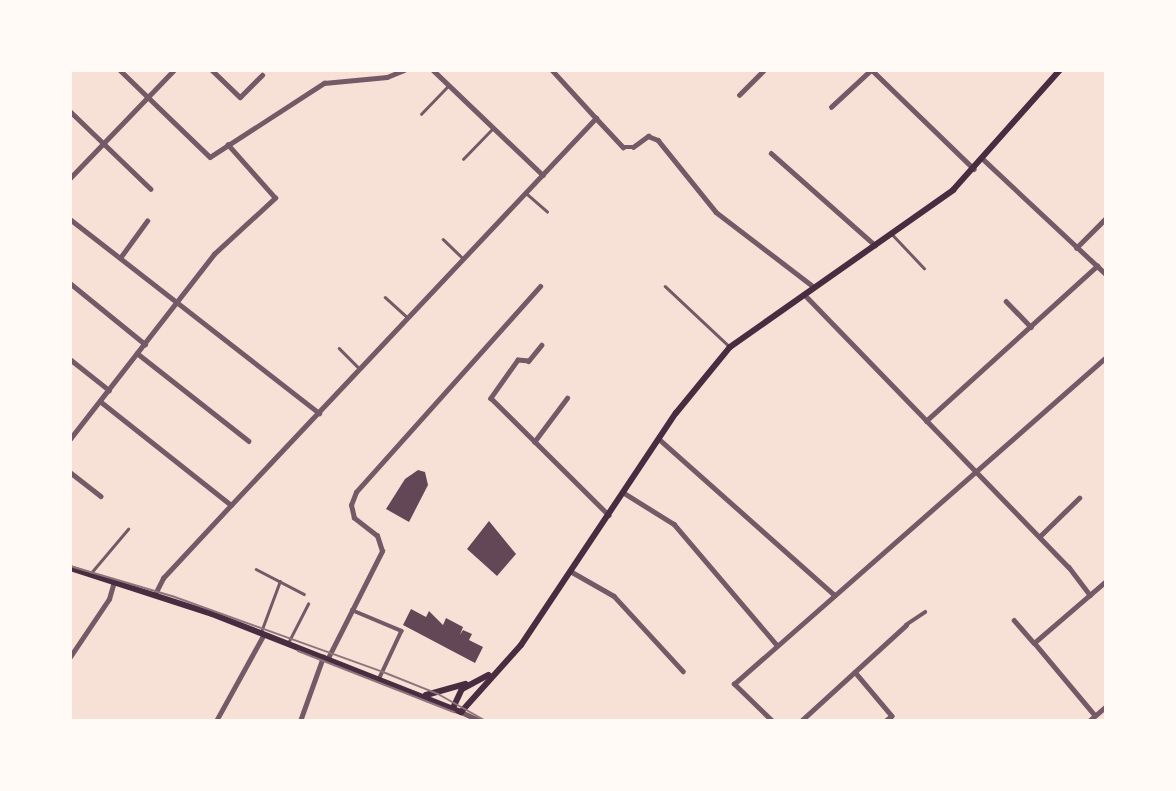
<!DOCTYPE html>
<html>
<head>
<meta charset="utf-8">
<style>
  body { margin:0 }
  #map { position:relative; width:1176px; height:791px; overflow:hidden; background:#f7e1d7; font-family:"Nunito Sans",sans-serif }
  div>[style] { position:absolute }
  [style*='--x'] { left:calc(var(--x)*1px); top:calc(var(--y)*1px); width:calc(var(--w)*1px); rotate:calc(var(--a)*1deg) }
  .building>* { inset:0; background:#644757 }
  .service>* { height:2.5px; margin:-1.25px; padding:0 1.25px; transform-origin:1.25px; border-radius:1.25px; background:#755966 }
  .pedestrian>* { height:3.5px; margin:-1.75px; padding:0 1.75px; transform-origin:1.75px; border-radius:1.75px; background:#755966 }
  .minor>* { height:4.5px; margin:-2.25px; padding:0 2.25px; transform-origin:2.25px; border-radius:2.25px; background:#755966 }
  .tertiary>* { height:5px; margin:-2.5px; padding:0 2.5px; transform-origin:2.5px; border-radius:2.5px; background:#755966 }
  .secondary>* { height:6px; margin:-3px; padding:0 3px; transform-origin:3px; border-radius:3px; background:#4a2c40 }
  .tram>* { height:2px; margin:-1px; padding:0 1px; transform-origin:1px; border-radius:1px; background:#8f747c }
  span { translate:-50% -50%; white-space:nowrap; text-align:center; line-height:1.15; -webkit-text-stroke:7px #fffaf5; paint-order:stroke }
  .frame { position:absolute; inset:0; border:72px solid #fffaf5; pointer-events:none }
</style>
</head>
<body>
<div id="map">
  <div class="building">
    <div style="clip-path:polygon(418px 470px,425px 472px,428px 485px,409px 522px,386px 509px,405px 479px)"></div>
    <div style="clip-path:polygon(489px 521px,516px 554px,497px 576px,467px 549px)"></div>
    <div style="clip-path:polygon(411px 609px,426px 617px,429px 611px,443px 625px,446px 618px,463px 627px,460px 635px,463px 630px,472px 634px,469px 640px,483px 647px,475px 663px,403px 625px)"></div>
  </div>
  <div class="service">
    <div style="--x:421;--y:114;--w:40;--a:-46"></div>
    <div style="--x:463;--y:159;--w:43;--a:-45.9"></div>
    <div style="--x:526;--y:193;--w:28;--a:41"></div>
    <div style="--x:892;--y:234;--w:47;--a:46.7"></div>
    <div style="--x:443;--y:239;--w:28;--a:44"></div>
    <div style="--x:665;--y:286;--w:89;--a:43.2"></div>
    <div style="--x:385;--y:297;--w:31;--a:42"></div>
    <div style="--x:339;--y:348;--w:28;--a:45"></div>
    <div style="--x:256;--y:569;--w:54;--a:27.5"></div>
    <div style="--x:90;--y:574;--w:59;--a:-49.8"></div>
    <div style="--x:261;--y:632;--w:54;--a:-69.6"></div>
    <div style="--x:288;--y:643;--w:44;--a:-62.9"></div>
  </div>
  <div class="pedestrian">
    <div style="--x:352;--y:610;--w:54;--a:22.8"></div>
    <div style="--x:402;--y:631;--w:52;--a:115.1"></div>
    <div style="--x:906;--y:625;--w:23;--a:-34"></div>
  </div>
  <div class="minor">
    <div style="--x:120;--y:70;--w:125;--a:44"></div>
    <div style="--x:210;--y:157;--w:136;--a:-33"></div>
    <div style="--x:324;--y:83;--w:63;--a:-5.4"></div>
    <div style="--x:387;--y:77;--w:18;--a:-22"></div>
    <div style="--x:212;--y:70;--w:39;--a:44"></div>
    <div style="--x:240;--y:97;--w:31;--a:-45"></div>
    <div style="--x:433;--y:70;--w:152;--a:43.7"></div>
    <div style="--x:552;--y:70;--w:65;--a:47.5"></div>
    <div style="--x:872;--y:70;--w:142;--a:44.1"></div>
    <div style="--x:739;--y:95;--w:35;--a:-45"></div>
    <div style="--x:831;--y:107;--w:54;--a:-42.8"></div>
    <div style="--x:70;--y:111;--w:112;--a:43.9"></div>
    <div style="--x:771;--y:153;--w:139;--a:41.5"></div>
    <div style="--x:984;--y:160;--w:167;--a:43.1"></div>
    <div style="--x:70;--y:178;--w:150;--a:-46.1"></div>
    <div style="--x:70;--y:219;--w:316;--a:37.9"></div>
    <div style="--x:1076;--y:248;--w:42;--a:-45"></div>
    <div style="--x:120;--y:258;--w:46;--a:-53.9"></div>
    <div style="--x:70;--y:283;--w:97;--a:39.1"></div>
    <div style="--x:804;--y:294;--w:380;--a:45.9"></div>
    <div style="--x:1069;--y:567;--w:35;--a:53"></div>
    <div style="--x:1006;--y:301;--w:36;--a:46"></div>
    <div style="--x:542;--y:345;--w:21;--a:129"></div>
    <div style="--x:529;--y:361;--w:11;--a:-175"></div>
    <div style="--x:518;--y:360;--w:47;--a:125.4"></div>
    <div style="--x:491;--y:398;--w:166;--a:44.8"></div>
    <div style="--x:137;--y:353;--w:142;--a:38.2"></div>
    <div style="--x:70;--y:359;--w:50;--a:38.5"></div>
    <div style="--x:100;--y:401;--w:167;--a:38.4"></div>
    <div style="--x:926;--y:421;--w:231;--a:-42.2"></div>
    <div style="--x:70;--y:439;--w:234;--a:-52.1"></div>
    <div style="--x:214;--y:254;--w:83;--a:-42.6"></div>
    <div style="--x:275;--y:198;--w:71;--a:-131.6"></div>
    <div style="--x:659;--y:439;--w:235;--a:41.6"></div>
    <div style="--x:534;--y:442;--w:55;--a:-53.1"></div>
    <div style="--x:70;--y:472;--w:39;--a:38"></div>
    <div style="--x:624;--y:493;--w:59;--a:31.8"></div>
    <div style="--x:674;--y:524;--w:159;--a:49.6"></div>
    <div style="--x:1039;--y:537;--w:56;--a:-44.3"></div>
    <div style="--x:572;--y:572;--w:48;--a:29.7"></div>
    <div style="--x:614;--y:596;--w:102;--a:47.4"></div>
    <div style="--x:155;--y:594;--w:18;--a:-63"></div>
    <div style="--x:163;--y:578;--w:100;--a:-47"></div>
    <div style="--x:231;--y:505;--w:532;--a:-46.68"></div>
    <div style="--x:596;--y:118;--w:40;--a:47"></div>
    <div style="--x:623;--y:147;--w:10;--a:0"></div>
    <div style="--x:633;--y:147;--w:19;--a:-36"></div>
    <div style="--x:648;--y:136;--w:11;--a:22"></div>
    <div style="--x:658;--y:140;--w:92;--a:51.1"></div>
    <div style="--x:716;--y:212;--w:123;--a:37.4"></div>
    <div style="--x:1014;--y:620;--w:30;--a:49"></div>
    <div style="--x:70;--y:657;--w:70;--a:-56.1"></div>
    <div style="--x:109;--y:599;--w:18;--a:-74"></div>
    <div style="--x:328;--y:658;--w:120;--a:-63.2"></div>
    <div style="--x:382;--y:551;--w:16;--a:-108"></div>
    <div style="--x:377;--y:536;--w:29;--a:-142"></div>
    <div style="--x:354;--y:518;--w:13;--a:-103"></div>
    <div style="--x:351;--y:505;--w:14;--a:-69"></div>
    <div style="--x:356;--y:492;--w:276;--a:-48.2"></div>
    <div style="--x:855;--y:672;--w:57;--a:49.9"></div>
    <div style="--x:892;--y:716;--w:8;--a:140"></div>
    <div style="--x:1095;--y:716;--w:95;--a:-129.9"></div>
    <div style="--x:1034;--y:643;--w:95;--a:-40.7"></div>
    <div style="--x:216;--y:721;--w:99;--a:-61.1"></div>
    <div style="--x:300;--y:721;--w:68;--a:-70.2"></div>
    <div style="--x:772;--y:721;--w:53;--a:-135.8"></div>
    <div style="--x:734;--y:684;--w:495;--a:-41.3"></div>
    <div style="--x:801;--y:721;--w:142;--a:-42.4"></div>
    <div style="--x:1089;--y:721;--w:23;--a:-41"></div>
  </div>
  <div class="tertiary">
    <div style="--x:461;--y:712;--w:21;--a:25"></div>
  </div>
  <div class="secondary">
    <div style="--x:70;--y:568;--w:149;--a:17.9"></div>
    <div style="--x:212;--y:614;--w:268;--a:21.5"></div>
    <div style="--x:461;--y:712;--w:90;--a:-48.2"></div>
    <div style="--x:521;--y:645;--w:279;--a:-56.3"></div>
    <div style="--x:676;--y:413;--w:85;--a:-50.7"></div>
    <div style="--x:730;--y:347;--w:273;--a:-35.1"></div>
    <div style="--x:953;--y:190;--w:161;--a:-48.3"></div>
    <div style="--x:426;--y:695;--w:41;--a:-15.8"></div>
    <div style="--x:453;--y:708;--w:21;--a:-65"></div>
    <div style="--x:462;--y:689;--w:30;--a:-28"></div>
  </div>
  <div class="tram">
    <div style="--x:70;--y:566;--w:106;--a:16.4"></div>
    <div style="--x:172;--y:596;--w:224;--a:19.8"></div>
    <div style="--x:383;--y:672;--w:59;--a:21.8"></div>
    <div style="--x:438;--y:694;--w:55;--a:29.4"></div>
    <div style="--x:298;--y:651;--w:168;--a:21.4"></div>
  </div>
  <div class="frame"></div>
</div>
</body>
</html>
